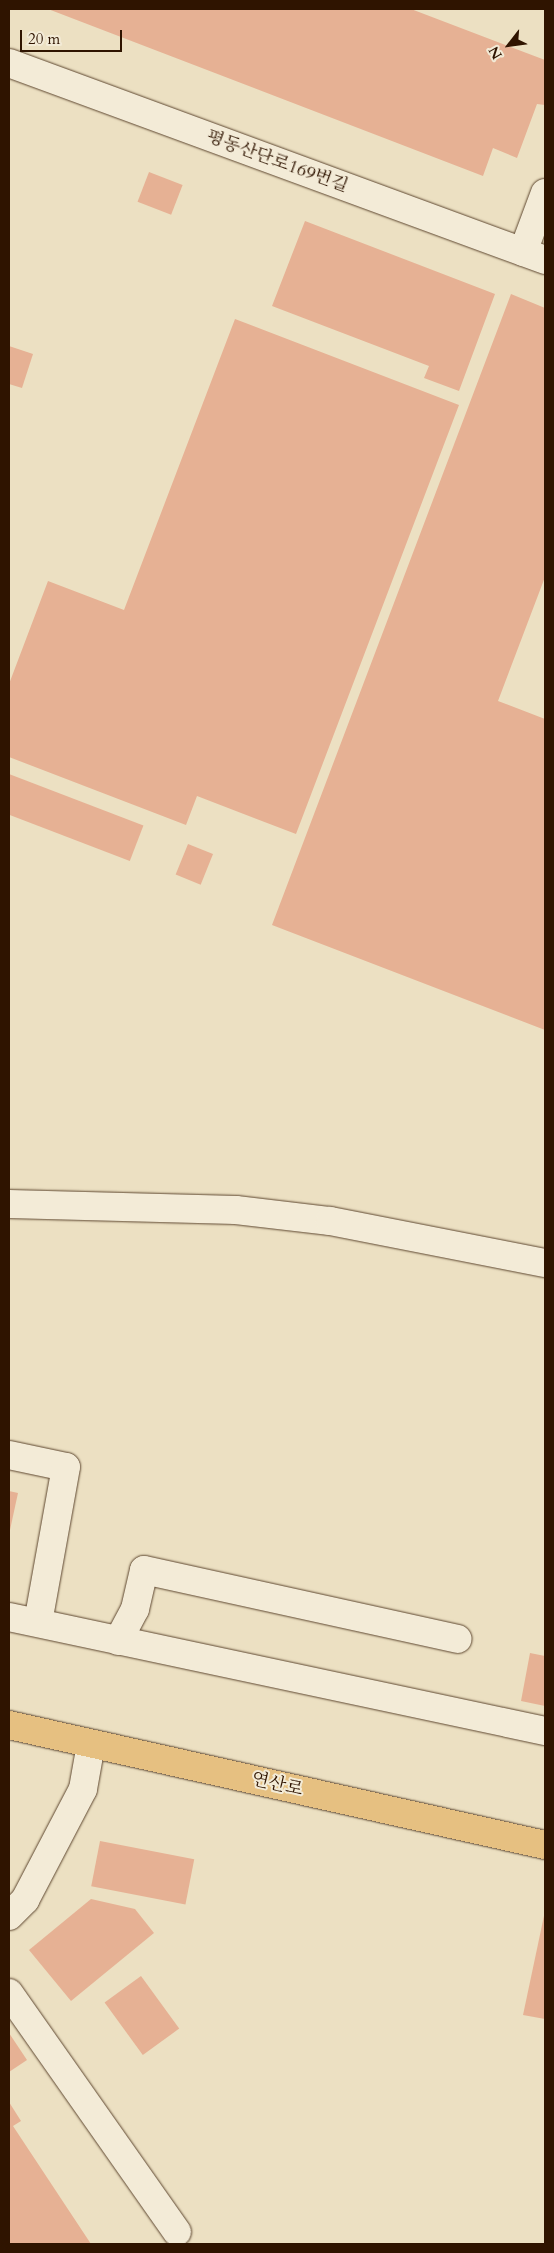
<!DOCTYPE html>
<html>
<head>
<meta charset="utf-8">
<style>
  body { margin:0 }
  #map { position:relative; width:554px; height:2253px; overflow:hidden; background:#ece0c2; font-family:Cardo,"Noto Serif KR",serif }
  div>[style] { position:absolute }
  [style*='--x'] { left:calc(var(--x)*1px); top:calc(var(--y)*1px); width:calc(var(--w)*1px); rotate:calc(var(--a)*1deg) }
  .building>* { inset:0; background:#e6b194; transform-origin:0 0 }
  .roads { filter:drop-shadow(0 0 1px #5e4730) drop-shadow(0 0 1px #5e4730) }
  .minor>* { height:28px; margin:-14px; padding:0 14px; transform-origin:14px; border-radius:14px; background:#f3ebd7 }
  .major>* { height:28px; margin:-14px; padding:0 14px; transform-origin:14px; border-radius:14px; background:#e6c081 }
  span { translate:-50% -50%; white-space:nowrap; text-align:center; line-height:1.15; -webkit-text-stroke:4px #f3ebd7; paint-order:stroke }
  .street-label { font-size:18px; color:#2f1400 }
  .frame { position:absolute; inset:0; border:10px solid #2f1400; pointer-events:none }
  .north { position:absolute; left:484px; top:20px; width:50px; height:50px; -webkit-text-stroke:4px #f3ebd7; paint-order:stroke; rotate:240deg; font-size:14px; font-weight:700; line-height:20px; text-align:center; color:#2f1400 }
  .north::after { content:''; display:block; margin:auto; width:18px; height:22px; background:#2f1400; clip-path:polygon(50% 0,100% 100%,50% 72%,0 100%) }
  .scale { position:absolute; left:20px; top:30px; width:102px; height:22px; box-sizing:border-box; border:2px solid #2f1400; border-top:0; padding-left:6px; font-size:15px; line-height:18px; white-space:nowrap; color:#2f1400; -webkit-text-stroke:4px #f3ebd7; paint-order:stroke }
</style>
</head>
<body>
<div id="map">
  <div class="building">
    <div style="clip-path:polygon(48px 9px,411px 9px,545px 60px,545px 105px,537px 104px,517px 158px,493px 148px,483px 176px)"></div>
    <div style="left:149px;top:172px;width:36px;height:32px;rotate:21deg"></div>
    <div style="clip-path:polygon(305px 221px,495px 294px,459px 391px,424px 378px,429px 366px,272px 306px)"></div>
    <div style="clip-path:polygon(511px 294px,545px 308px,545px 577px,498px 701px,545px 719px,545px 1030px,272px 925px)"></div>
    <div style="clip-path:polygon(235px 319px,459px 405px,296px 834px,197px 796px,186px 825px,9px 757px,9px 684px,48px 581px,124px 610px)"></div>
    <div style="clip-path:polygon(9px 346px,33px 354px,22px 388px,9px 384px)"></div>
    <div style="left:9px;top:774px;width:144px;height:38px;rotate:21deg"></div>
    <div style="left:188px;top:844px;width:27px;height:33px;rotate:22deg"></div>
    <div style="clip-path:polygon(9px 1491px,18px 1493px,10px 1530px,9px 1530px)"></div>
    <div style="clip-path:polygon(530px 1653px,545px 1656px,545px 1706px,521px 1701px)"></div>
    <div style="left:100px;top:1841px;width:96px;height:46px;rotate:11deg"></div>
    <div style="clip-path:polygon(91px 1899px,135px 1909px,154px 1933px,71px 2001px,29px 1950px)"></div>
    <div style="clip-path:polygon(545px 1911px,545px 2019px,523px 2015px)"></div>
    <div style="left:141px;top:1976px;width:65px;height:45px;rotate:54deg"></div>
    <div style="clip-path:polygon(9px 2033px,27px 2060px,9px 2072px)"></div>
    <div style="clip-path:polygon(9px 2102px,21px 2121px,13px 2126px,91px 2244px,9px 2244px)"></div>
  </div>
  <div class="roads">
    <div class="minor">
      <div style="--x:9;--y:63;--w:571;--a:20.18"></div>
      <div style="--x:523;--y:252;--w:63;--a:-69.6"></div>
      <div style="--x:9;--y:1204;--w:227;--a:1.5"></div>
      <div style="--x:236;--y:1210;--w:95;--a:6.7"></div>
      <div style="--x:330;--y:1221;--w:219;--a:11.1"></div>
      <div style="--x:9;--y:1455;--w:58;--a:11.9"></div>
      <div style="--x:66;--y:1467;--w:158;--a:100.2"></div>
      <div style="--x:9;--y:1617;--w:548;--a:12.01"></div>
      <div style="--x:118;--y:1641;--w:36;--a:-62"></div>
      <div style="--x:135;--y:1609;--w:40;--a:-77"></div>
      <div style="--x:144;--y:1570;--w:321;--a:12.4"></div>
      <div style="--x:9;--y:1916;--w:23;--a:-45"></div>
      <div style="--x:25;--y:1900;--w:125;--a:-62.4"></div>
      <div style="--x:83;--y:1789;--w:46;--a:-79.9"></div>
      <div style="--x:9;--y:1993;--w:292;--a:54.9"></div>
    </div>
    <div class="major">
      <div style="--x:9;--y:1725;--w:549;--a:12.62"></div>
    </div>
  </div>
  <div class="street-label">
    <span style="left:277px;top:162px;rotate:20deg">평동산단로169번길</span>
    <span style="left:277px;top:1785px;rotate:13deg">연산로</span>
  </div>
  <div class="frame"></div>
  <div class="north">N</div>
  <div class="scale">20 m</div>
</div>
</body>
</html>
